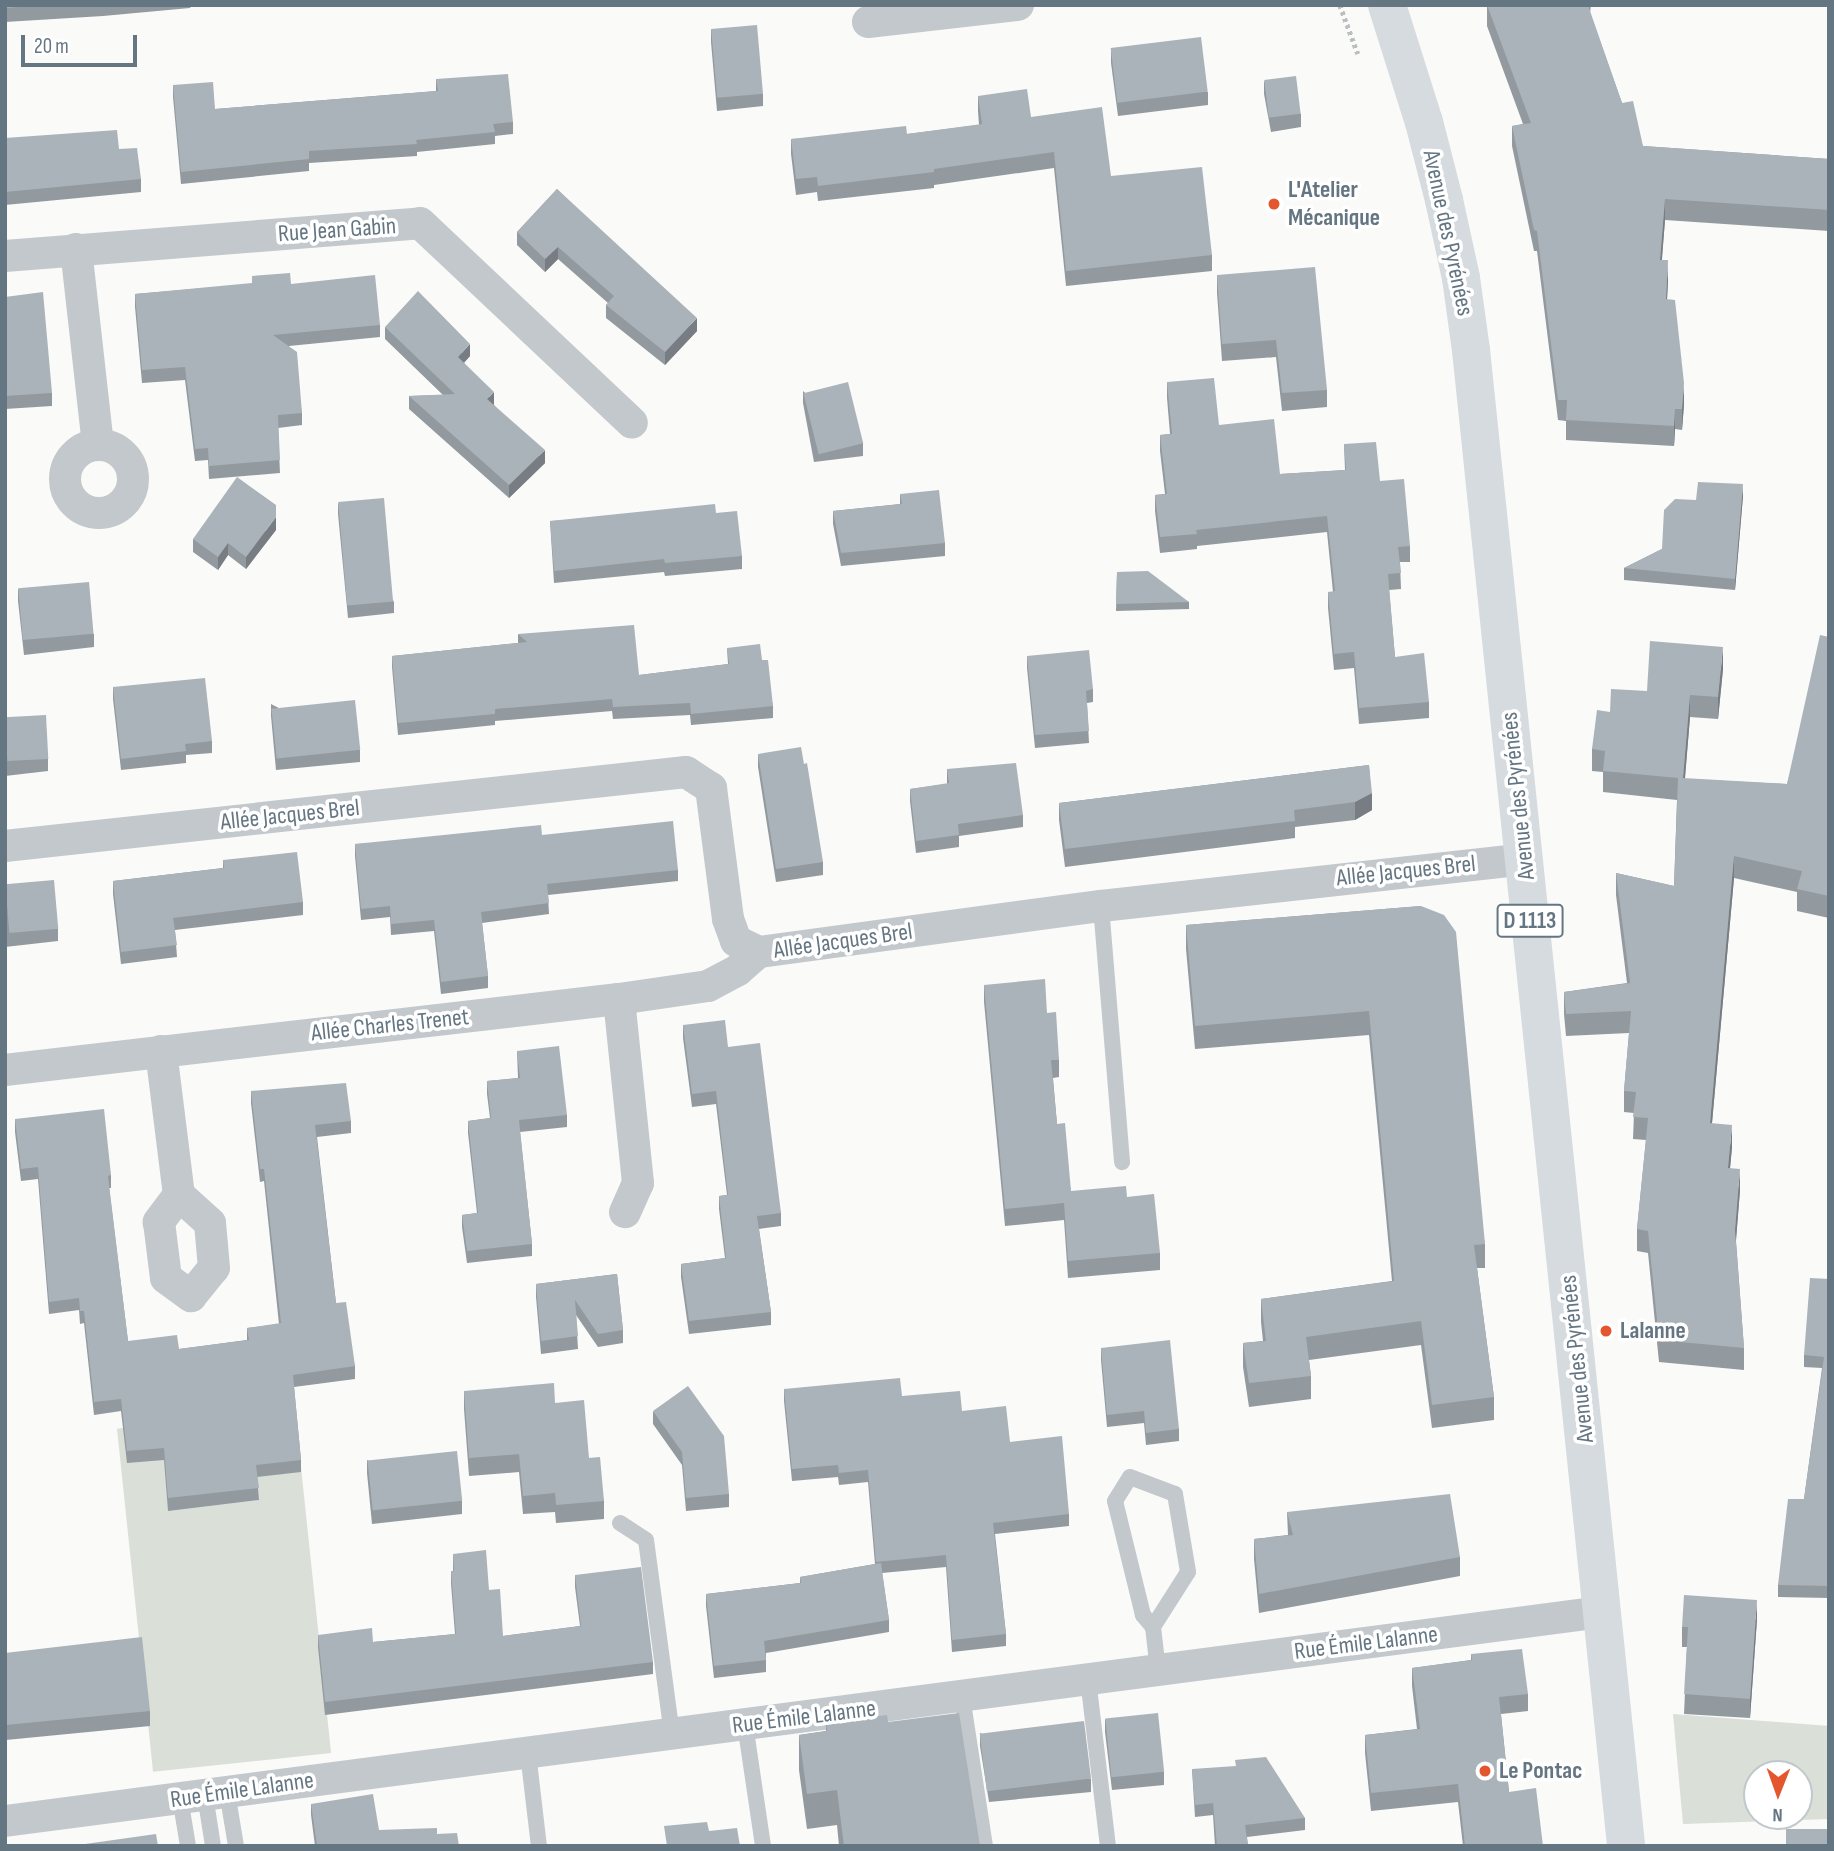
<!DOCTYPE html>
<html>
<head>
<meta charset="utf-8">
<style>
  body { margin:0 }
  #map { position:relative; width:1834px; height:1851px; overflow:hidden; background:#fafaf8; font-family:"Sofia Sans Condensed",sans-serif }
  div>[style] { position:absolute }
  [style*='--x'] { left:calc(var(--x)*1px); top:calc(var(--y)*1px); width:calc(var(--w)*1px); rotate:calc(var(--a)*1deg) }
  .green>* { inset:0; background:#dadfd7; transform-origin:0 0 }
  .path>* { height:4.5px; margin-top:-2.25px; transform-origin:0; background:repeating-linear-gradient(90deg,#bbbfc2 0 3.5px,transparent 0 7px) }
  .service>* { height:16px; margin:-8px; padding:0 8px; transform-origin:8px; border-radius:8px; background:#c3c8cc }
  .minor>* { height:32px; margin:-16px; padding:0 16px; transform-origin:16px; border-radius:16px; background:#c3c8cc }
  .minor>.ring { margin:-16px; padding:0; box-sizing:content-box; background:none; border:32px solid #c3c8cc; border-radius:50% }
  .primary>* { height:38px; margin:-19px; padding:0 19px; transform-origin:19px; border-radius:19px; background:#d6dbdf }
  .wall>* { inset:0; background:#929a9f }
  .shaded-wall>* { inset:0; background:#777d82 }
  .building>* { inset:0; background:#aab3b9; transform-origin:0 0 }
  .dots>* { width:19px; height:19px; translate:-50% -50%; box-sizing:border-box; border:4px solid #fff; border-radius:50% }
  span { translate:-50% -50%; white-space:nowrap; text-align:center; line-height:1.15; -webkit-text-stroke:7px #fff; paint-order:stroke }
  .shield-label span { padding:2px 5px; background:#fff; border:2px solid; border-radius:5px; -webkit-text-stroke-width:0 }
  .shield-label { font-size:23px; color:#657683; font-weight:700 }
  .poi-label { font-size:24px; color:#657683; font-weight:700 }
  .left { translate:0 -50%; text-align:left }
  .street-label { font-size:24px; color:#657683 }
  .frame { position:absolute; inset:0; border:7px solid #657683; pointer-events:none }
  .north { position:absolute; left:1743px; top:1760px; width:70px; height:70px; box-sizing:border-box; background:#fff; border:2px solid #c1c8cd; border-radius:50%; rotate:181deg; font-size:19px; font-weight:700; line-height:28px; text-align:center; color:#657683 }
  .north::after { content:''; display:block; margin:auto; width:24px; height:32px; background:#e4572e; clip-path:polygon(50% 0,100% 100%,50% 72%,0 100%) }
  .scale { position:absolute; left:21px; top:35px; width:116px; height:32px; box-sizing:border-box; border:4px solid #657683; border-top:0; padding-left:9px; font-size:21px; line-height:24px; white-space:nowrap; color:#657683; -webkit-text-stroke:5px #fff; paint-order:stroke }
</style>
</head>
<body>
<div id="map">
  <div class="green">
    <div style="left:295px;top:1410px;width:345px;height:179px;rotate:84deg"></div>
    <div style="clip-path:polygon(evenodd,1673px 1714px,1829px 1726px,1829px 1819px,1683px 1824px,1673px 1714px,1757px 1774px,1799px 1774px,1799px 1816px,1757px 1816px,1757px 1774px)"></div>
  </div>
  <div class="path">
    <div style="--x:1340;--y:5;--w:52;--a:69.8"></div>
  </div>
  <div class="service">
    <div style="--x:1101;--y:906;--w:257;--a:85.3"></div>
    <div style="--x:620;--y:1523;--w:31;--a:33"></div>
    <div style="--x:646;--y:1540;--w:196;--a:82.4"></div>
    <div style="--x:1153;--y:1627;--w:16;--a:-130"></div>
    <div style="--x:1143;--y:1615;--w:117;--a:-103.8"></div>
    <div style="--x:1115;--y:1501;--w:28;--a:-58"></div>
    <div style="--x:1130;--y:1477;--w:48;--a:20.7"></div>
    <div style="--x:1175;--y:1494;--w:79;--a:80.5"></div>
    <div style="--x:1188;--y:1572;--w:65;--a:122.5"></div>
    <div style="--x:1153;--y:1627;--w:43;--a:83.4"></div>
    <div style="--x:1088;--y:1679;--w:168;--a:83.2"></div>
    <div style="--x:962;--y:1696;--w:152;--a:81.3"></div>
    <div style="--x:745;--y:1724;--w:123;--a:81.6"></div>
    <div style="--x:528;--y:1753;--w:94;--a:83.3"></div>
    <div style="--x:227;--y:1792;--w:55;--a:80.5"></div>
    <div style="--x:205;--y:1795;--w:52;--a:81.1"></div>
    <div style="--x:180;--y:1798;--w:49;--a:80.5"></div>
  </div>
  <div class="minor">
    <div style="--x:868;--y:22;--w:151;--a:-6.5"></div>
    <div style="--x:76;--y:249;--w:197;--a:83.6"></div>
    <div style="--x:5;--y:256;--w:416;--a:-4.5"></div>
    <div style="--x:420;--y:223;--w:291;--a:43.3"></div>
    <div class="ring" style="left:65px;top:445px;width:36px;height:36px"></div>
    <div style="--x:5;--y:846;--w:685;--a:-6.2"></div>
    <div style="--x:686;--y:772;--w:30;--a:33"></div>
    <div style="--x:711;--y:788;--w:132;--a:82.6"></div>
    <div style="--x:728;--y:919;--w:23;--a:70"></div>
    <div style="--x:736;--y:941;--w:25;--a:26"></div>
    <div style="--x:759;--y:952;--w:345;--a:-7.7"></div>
    <div style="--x:1101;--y:906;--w:426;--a:-6.3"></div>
    <div style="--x:619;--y:999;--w:185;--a:84.1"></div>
    <div style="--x:638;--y:1183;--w:32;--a:114"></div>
    <div style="--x:161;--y:1051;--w:145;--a:82.9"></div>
    <div style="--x:179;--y:1195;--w:34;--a:127"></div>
    <div style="--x:159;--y:1222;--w:56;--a:82.9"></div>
    <div style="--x:166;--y:1278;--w:31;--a:36"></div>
    <div style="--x:191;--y:1296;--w:36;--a:-51"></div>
    <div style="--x:214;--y:1268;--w:45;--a:-95.1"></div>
    <div style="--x:210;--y:1223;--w:42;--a:-137.9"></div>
    <div style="--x:5;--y:1070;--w:618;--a:-6.6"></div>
    <div style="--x:619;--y:999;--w:90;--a:-8.3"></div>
    <div style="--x:708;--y:986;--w:34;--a:-28"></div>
    <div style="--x:738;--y:970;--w:28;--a:-41"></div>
    <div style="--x:5;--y:1821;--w:1611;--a:-7.46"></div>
  </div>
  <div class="primary">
    <div style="--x:1387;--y:5;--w:123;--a:72.5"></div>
    <div style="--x:1424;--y:122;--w:81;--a:75.6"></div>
    <div style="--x:1444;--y:200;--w:80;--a:77.7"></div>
    <div style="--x:1461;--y:278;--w:73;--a:82.1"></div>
    <div style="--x:1471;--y:350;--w:1504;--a:84.08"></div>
  </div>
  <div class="wall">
    <div style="clip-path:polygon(5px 5px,192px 5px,190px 8px,103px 16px,5px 22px)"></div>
    <div style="clip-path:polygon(1487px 5px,1591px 5px,1590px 13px,1622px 103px,1643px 146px,1829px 159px,1829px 231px,1665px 220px,1662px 260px,1668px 281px,1667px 299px,1684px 404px,1682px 430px,1675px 429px,1674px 446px,1566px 440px,1566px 421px,1558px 420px,1537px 251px,1534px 251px,1512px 146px,1512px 126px,1523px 124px,1487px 26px)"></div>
    <div style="clip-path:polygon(711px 29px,763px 94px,763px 106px,717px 111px,711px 42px)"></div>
    <div style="clip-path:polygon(1111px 50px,1208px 92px,1208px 105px,1118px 116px,1111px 63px)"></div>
    <div style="clip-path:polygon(436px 79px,513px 122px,513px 134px,495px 136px,495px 144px,417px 152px,417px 156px,309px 163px,309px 171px,181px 184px,173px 97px,173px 85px,215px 109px,436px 91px)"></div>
    <div style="clip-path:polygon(1264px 81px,1301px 114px,1301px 127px,1271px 132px,1264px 94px)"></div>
    <div style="clip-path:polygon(978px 96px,1031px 117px,1111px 176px,1212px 255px,1212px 271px,1066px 286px,1054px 168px,934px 185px,934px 188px,818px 201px,817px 192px,796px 195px,791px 154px,791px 139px,907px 134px,979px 125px,978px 111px)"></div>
    <div style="clip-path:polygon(5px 138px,119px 149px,141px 179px,141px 192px,5px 205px)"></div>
    <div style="clip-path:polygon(557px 189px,697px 331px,665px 365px,606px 318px,606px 305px,608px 303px,558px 259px,545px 272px,517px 245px,517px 232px)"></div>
    <div style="clip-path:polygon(1217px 275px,1327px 390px,1327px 407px,1282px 411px,1276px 357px,1222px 361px,1217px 293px)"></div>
    <div style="clip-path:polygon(252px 276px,291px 284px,380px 325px,380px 337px,289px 346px,302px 413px,302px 425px,278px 428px,280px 473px,209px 479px,208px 460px,195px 461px,185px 380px,142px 383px,135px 307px,135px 294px,252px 284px)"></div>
    <div style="clip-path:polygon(5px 297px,52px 393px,52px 406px,5px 409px)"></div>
    <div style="clip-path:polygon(385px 327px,470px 356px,464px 363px,494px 404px,494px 405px,545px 463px,509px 498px,409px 409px,409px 396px,443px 395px,385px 339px)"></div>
    <div style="clip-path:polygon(1167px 382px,1219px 425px,1280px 474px,1345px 470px,1344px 444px,1380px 481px,1410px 546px,1410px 562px,1400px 562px,1401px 589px,1389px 590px,1395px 657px,1429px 702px,1429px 718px,1359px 724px,1354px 668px,1334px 670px,1328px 608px,1328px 592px,1333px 592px,1327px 532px,1197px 546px,1197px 549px,1160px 553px,1155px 511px,1155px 495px,1165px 494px,1160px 451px,1160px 435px,1170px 434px,1167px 398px)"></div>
    <div style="clip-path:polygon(803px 391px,863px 443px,863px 456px,814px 462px,803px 403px)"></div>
    <div style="clip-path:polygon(900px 494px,945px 543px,945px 556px,841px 566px,833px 524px,833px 511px,900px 504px)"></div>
    <div style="clip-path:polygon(1743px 496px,1735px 590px,1624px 580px,1624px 568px,1662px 549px,1696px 500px)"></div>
    <div style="clip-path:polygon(338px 503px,394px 602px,394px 613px,348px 618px,338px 514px)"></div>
    <div style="clip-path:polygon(716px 513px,742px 556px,742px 569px,665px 576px,664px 572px,554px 583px,550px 521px)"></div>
    <div style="clip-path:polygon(276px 530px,246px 569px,228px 555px,218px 570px,193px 552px,193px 539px)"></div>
    <div style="clip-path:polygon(1117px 572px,1189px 602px,1189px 609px,1116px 611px)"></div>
    <div style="clip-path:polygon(18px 589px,94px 634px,94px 647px,24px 655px,18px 601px)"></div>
    <div style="clip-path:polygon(518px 634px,639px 675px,728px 664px,727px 648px,762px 660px,773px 706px,773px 718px,691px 725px,690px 715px,613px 719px,612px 711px,495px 721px,495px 725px,398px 735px,392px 667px,392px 656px,518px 643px)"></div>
    <div style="clip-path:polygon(1829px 637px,1829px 918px,1797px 911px,1797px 892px,1734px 878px,1712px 1123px,1732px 1147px,1730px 1168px,1740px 1190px,1736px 1241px,1744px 1348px,1744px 1370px,1659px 1362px,1648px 1253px,1637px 1251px,1637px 1229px,1646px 1140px,1633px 1139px,1634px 1113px,1624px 1112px,1624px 1091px,1629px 1033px,1566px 1036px,1564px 1014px,1564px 992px,1627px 983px,1616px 895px,1616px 873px,1674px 886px,1677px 800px,1603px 792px,1603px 772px,1592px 771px,1592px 749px,1610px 712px,1647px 691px,1723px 669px,1718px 719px,1690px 717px,1685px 779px,1787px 784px)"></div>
    <div style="clip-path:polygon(1027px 656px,1093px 689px,1093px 702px,1087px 703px,1089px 743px,1035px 748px,1027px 668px)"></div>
    <div style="clip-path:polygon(113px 687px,212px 741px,212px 753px,186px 755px,186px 763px,121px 770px,113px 699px)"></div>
    <div style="clip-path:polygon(271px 704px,360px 750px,360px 762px,276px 770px,271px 716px)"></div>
    <div style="clip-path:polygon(5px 719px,48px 759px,48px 771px,5px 776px)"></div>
    <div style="clip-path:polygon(758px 754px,823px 862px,823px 875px,776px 882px,758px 767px)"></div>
    <div style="clip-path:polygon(1369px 765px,1372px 810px,1355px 820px,1295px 827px,1295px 838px,1065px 867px,1059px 820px,1059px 803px)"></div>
    <div style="clip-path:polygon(947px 769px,1023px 815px,1023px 827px,959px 836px,959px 847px,916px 853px,910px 801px,910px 789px,947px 784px)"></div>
    <div style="clip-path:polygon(542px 835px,678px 870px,678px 881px,548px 895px,549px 914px,482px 923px,488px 976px,488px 988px,441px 994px,434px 931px,391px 935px,390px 917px,361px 920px,355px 856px,355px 844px)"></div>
    <div style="clip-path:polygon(223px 860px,303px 902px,303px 915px,175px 930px,177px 957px,121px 964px,113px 894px,113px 881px,223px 868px)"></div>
    <div style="clip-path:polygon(5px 885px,58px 929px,58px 941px,5px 947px)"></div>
    <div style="clip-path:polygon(1421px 906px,1485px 1244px,1485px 1268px,1477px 1268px,1494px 1397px,1494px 1420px,1432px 1428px,1421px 1345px,1309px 1360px,1311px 1376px,1311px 1399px,1249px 1407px,1243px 1367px,1243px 1343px,1263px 1341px,1261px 1322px,1261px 1299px,1392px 1281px,1369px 1035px,1195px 1049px,1186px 949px,1186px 925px)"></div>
    <div style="clip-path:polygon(984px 985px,1047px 1013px,1059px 1060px,1059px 1077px,1053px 1078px,1057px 1124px,1071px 1191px,1127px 1197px,1160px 1253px,1160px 1270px,1068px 1278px,1064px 1220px,1005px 1226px,984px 1002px)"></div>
    <div style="clip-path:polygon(683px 1025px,728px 1047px,781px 1213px,781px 1226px,759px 1229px,771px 1312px,771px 1325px,689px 1334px,681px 1277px,681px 1264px,725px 1258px,719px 1209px,719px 1196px,727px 1195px,716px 1104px,692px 1107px,683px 1038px)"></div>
    <div style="clip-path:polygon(517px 1051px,567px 1115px,567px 1127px,520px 1132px,532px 1244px,532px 1256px,467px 1263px,462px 1227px,462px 1215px,477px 1213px,468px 1133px,468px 1121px,490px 1118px,487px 1094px,487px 1081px,518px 1078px)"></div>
    <div style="clip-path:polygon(251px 1091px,351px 1121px,351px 1133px,317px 1137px,336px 1303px,355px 1366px,355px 1379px,294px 1387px,301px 1460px,301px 1472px,257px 1477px,259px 1500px,168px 1511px,164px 1460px,127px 1463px,121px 1411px,94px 1415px,84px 1323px,80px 1324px,79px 1310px,49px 1314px,38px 1179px,21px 1181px,15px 1132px,15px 1119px,111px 1175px,111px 1188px,109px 1188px,128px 1341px,179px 1349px,247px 1340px,247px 1328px,279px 1324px,264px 1181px,260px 1182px,251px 1103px)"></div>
    <div style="clip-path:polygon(617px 1274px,623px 1330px,623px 1343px,598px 1347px,576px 1315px,578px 1349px,541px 1354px,536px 1297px,536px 1284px)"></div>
    <div style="clip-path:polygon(1829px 1279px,1829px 1598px,1778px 1597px,1778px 1585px,1804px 1499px,1822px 1368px,1804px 1367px,1804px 1355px)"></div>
    <div style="clip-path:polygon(1101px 1348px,1179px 1429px,1179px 1441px,1146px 1445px,1144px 1423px,1107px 1427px,1101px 1360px)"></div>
    <div style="clip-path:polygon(784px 1389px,902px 1396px,962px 1411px,1010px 1442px,1069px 1514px,1069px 1526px,995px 1534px,1006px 1634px,1006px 1646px,952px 1652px,946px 1567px,882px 1573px,889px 1620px,889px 1632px,766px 1653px,766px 1672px,714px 1678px,706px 1606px,706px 1594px,800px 1583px,800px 1577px,875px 1564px,868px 1482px,839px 1485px,838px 1477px,792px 1481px,784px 1401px)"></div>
    <div style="clip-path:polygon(464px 1391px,555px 1403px,589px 1458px,604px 1501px,604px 1519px,556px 1523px,555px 1512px,523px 1514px,519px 1472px,469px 1476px,464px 1409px)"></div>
    <div style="clip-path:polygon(653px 1411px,729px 1494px,729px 1507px,686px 1511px,682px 1465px,653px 1424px)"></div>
    <div style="clip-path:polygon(367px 1460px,462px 1501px,462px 1514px,372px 1524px,367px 1473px)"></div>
    <div style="clip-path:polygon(5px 1475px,7px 1491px,7px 1504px,5px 1504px)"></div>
    <div style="clip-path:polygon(1287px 1512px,1460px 1557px,1460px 1576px,1259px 1613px,1254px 1559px,1254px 1539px,1288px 1535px)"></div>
    <div style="clip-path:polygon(453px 1554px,489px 1590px,503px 1636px,580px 1626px,575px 1587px,575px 1575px,653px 1662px,653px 1674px,325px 1715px,318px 1647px,318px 1635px,373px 1642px,455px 1634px,451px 1584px,451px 1571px,453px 1571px)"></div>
    <div style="clip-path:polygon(1757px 1619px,1750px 1718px,1684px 1714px,1687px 1647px,1682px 1647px,1682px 1627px)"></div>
    <div style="clip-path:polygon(5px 1653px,150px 1711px,150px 1726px,6px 1740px,6px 1745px,5px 1745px)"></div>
    <div style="clip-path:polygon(1471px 1654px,1528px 1694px,1528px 1711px,1501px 1714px,1509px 1792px,1543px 1846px,1463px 1846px,1458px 1802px,1371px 1811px,1365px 1753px,1365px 1735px,1417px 1729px,1412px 1686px,1412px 1668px,1471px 1660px)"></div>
    <div style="clip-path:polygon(1105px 1719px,1164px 1772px,1164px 1785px,1112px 1790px,1105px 1732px)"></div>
    <div style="clip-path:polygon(888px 1722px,980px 1846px,839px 1846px,837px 1825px,807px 1829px,799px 1770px,799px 1735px,826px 1731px,826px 1723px)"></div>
    <div style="clip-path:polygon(980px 1733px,1091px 1779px,1091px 1792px,989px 1802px,980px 1746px)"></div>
    <div style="clip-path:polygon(1192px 1769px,1305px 1818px,1305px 1830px,1247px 1837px,1248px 1846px,1215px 1846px,1213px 1815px,1195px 1817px)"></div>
    <div style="clip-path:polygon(311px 1804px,379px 1830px,437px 1834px,459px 1846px,315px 1846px,311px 1815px)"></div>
  </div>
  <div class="shaded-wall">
    <div style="clip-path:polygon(1665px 199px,1665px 220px,1660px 280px,1660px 260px)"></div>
    <div style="clip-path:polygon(558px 247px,558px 259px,545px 272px,545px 259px)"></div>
    <div style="clip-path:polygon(1668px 260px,1668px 281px,1666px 319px,1666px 299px)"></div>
    <div style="clip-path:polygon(697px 318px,697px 331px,665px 365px,665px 352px)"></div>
    <div style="clip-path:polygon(470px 344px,470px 356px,458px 369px,458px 357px)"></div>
    <div style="clip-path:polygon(1684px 383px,1684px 404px,1682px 430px,1682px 409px)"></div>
    <div style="clip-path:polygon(494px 392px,494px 404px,487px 411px,487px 399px)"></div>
    <div style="clip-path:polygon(1675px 409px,1675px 429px,1674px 446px,1674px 426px)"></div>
    <div style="clip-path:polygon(545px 450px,545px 463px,509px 498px,509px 485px)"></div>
    <div style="clip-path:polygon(1743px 484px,1743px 496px,1735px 590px,1735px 579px)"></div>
    <div style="clip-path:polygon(276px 517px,276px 530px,246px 569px,246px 557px)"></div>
    <div style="clip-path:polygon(228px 543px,228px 555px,218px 570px,218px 557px)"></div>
    <div style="clip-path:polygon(1723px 647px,1723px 669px,1718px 719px,1718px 697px)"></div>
    <div style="clip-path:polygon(1690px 695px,1690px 717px,1683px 800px,1683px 778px)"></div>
    <div style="clip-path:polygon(1372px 793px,1372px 810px,1355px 820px,1355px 802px)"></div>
    <div style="clip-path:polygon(1734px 856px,1734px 878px,1710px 1145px,1710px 1123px)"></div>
    <div style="clip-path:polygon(1732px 1125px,1732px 1147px,1728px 1190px,1728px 1168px)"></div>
    <div style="clip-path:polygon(1740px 1169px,1740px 1190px,1735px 1251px,1735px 1230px)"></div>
    <div style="clip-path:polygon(1757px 1600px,1757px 1619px,1750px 1718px,1750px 1699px)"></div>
  </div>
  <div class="building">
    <div style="clip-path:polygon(5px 5px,43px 5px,5px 8px)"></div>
    <div style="clip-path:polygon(1487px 5px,1589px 5px,1589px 8px,1622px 103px,1633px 101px,1643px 146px,1829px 159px,1829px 210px,1665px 199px,1660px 260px,1668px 260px,1666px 299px,1675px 300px,1684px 383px,1682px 409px,1675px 409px,1674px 426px,1566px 420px,1567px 400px,1558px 400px,1537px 231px,1534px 230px,1512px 126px,1531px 123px)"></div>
    <div style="left:757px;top:25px;width:69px;height:46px;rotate:85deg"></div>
    <div style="left:1201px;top:37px;width:55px;height:91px;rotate:83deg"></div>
    <div style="clip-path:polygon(508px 74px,513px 122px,493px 124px,495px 132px,416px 140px,417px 144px,309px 151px,309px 159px,181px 172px,173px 85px,213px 82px,215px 109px,438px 91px,436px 79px)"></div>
    <div style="left:1296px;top:76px;width:38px;height:32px;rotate:83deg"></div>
    <div style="clip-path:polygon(1027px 89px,1031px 117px,1102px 107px,1111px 176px,1202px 167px,1212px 255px,1066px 271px,1054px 152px,934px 169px,934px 172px,818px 186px,817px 177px,796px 179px,791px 139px,906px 126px,907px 134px,982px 124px,978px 96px)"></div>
    <div style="clip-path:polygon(117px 130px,119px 149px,137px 148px,141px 179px,5px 192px,5px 138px)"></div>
    <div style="clip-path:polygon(557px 189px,697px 318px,665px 352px,606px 305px,614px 296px,558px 247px,545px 259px,517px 232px)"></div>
    <div style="clip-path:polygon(1315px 267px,1327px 390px,1282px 393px,1276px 340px,1222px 344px,1217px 275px)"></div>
    <div style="clip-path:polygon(290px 273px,291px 284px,375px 275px,380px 325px,273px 335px,297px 352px,302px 413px,278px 415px,280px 460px,209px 466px,208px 448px,195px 449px,185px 367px,142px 370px,135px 294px,252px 283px,252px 276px)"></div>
    <div style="clip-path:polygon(418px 291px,470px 344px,458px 357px,494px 392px,487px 399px,545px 450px,509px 485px,409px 396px,455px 394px,385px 327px)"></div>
    <div style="clip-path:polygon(43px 292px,52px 393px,5px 396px,5px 297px)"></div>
    <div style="clip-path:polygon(1214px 378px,1219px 425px,1274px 419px,1280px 474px,1346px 470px,1344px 444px,1376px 442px,1380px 481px,1404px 479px,1410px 546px,1398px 547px,1401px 573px,1388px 574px,1395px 657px,1424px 653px,1429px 702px,1359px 708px,1354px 652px,1334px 654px,1328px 592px,1335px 591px,1327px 516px,1196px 530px,1197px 534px,1160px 537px,1155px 495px,1167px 494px,1160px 435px,1172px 434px,1167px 382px)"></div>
    <div style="left:848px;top:382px;width:63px;height:46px;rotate:76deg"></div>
    <div style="clip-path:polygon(237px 477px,276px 505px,276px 517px,246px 557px,228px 543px,218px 557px,193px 539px)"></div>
    <div style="clip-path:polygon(1698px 482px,1743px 484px,1735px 579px,1624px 568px,1662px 549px,1664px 510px,1675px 499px,1696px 500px)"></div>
    <div style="clip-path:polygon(939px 490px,945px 543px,841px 553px,833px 511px,902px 504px,900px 494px)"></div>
    <div style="left:384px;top:498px;width:104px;height:46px;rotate:85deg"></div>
    <div style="clip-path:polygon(715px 504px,716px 513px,737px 511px,742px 556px,665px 563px,664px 559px,554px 571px,550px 521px)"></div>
    <div style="clip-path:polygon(1148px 571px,1189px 602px,1116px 604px,1117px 572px)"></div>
    <div style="left:89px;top:582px;width:52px;height:71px;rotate:85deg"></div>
    <div style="clip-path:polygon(634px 625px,639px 675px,729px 664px,727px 648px,760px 644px,762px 660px,768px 660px,773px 706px,691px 714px,690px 703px,613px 707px,612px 699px,495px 709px,495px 714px,398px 723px,392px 656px,527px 642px,518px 634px)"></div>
    <div style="clip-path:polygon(1820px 635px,1829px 637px,1829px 896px,1797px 889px,1802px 871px,1734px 856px,1710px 1123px,1732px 1125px,1728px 1168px,1740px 1169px,1735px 1230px,1744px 1348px,1659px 1340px,1648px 1231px,1637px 1229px,1648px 1118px,1633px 1117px,1636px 1092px,1624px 1091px,1631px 1011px,1566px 1014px,1564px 992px,1630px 983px,1616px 873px,1674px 886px,1678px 778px,1603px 771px,1605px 751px,1592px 749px,1597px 710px,1610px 712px,1611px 689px,1647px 691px,1650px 641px,1723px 647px,1718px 697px,1690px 695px,1683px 778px,1787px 784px)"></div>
    <div style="clip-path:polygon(1089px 650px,1093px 689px,1086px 691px,1089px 731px,1035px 735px,1027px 656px)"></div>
    <div style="clip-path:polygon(205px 678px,212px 741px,185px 744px,186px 751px,121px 759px,113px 687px)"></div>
    <div style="left:355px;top:700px;width:50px;height:84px;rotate:84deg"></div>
    <div style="left:46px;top:715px;width:44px;height:41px;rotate:87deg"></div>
    <div style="clip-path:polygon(801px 747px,804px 764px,807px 763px,823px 862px,776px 869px,758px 754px)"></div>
    <div style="clip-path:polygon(1016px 763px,1023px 815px,958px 824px,959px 835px,916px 841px,910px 789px,949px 783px,947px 769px)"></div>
    <div style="clip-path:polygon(1369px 765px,1372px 793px,1355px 802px,1294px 810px,1295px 821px,1065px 849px,1059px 803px)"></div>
    <div style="clip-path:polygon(673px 821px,678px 870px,547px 884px,549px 903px,481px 912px,488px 976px,441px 982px,434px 920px,391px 924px,390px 906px,361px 909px,355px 844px,541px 825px,542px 835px)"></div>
    <div style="clip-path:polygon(297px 852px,303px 902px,173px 918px,177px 945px,121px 952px,113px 881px,224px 868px,223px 860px)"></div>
    <div style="left:54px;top:880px;width:49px;height:49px;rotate:85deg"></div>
    <div style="clip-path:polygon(1421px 906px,1444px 915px,1456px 932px,1485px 1244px,1474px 1245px,1494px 1397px,1432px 1405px,1421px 1321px,1306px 1337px,1311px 1376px,1249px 1383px,1243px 1343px,1266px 1341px,1261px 1299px,1394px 1281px,1369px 1011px,1195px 1026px,1186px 925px)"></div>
    <div style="clip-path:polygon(1045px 979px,1047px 1013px,1056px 1012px,1059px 1060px,1051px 1060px,1057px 1124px,1065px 1123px,1071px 1191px,1126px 1186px,1127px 1197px,1154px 1194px,1160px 1253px,1068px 1261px,1064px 1203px,1005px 1209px,984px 985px)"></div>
    <div style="clip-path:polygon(725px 1020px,728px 1047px,760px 1043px,781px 1213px,757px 1216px,771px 1312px,689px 1321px,681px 1264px,726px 1258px,719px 1196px,728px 1195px,716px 1091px,692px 1094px,683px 1025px)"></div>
    <div style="clip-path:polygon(559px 1046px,567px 1115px,519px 1120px,532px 1244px,467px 1251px,462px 1215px,478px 1213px,468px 1121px,491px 1118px,487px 1081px,520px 1078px,517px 1051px)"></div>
    <div style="clip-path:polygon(346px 1083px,351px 1121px,315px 1125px,336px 1303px,346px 1302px,355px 1366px,293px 1375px,301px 1460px,256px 1465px,259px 1488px,168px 1498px,164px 1448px,127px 1451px,121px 1399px,94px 1402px,84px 1311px,80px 1311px,79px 1298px,49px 1302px,38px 1167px,21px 1169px,15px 1119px,104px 1109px,111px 1175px,108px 1176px,128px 1341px,177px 1335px,179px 1349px,249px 1340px,247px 1328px,281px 1323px,264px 1169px,260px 1169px,251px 1091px)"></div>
    <div style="clip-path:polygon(617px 1274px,623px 1330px,598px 1334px,575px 1300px,578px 1336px,541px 1341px,536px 1284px)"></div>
    <div style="clip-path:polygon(1810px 1278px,1829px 1279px,1829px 1586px,1778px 1585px,1788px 1499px,1804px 1499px,1824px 1357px,1804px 1355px)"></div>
    <div style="clip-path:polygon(1170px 1340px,1179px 1429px,1146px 1433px,1144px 1411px,1107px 1415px,1101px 1348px)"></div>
    <div style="clip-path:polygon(900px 1378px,902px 1396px,960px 1391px,962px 1411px,1006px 1406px,1010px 1442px,1062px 1436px,1069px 1514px,993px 1523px,1006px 1634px,952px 1640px,946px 1555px,876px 1562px,868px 1470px,839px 1473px,838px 1465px,792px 1469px,784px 1389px)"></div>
    <div style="clip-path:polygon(554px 1383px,555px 1403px,584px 1400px,589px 1458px,600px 1457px,604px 1501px,556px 1505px,555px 1493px,523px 1496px,519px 1454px,469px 1458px,464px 1391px)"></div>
    <div style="clip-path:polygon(688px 1386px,724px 1436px,729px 1494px,686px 1498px,682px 1452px,653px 1411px)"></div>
    <div style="left:457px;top:1451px;width:50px;height:90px;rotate:84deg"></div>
    <div style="clip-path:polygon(1450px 1494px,1460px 1557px,1259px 1594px,1254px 1539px,1293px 1535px,1287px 1512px)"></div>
    <div style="clip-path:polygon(486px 1550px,489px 1590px,500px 1589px,503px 1636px,581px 1626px,575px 1575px,641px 1567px,653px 1662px,325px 1702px,318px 1635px,372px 1628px,373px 1642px,456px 1634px,451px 1571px,454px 1571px,453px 1554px)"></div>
    <div style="clip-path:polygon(881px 1563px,889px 1620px,764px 1641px,766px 1660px,714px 1666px,706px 1594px,801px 1583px,800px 1577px)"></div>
    <div style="clip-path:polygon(1684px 1595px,1757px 1600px,1750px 1699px,1684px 1694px,1688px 1627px,1682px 1627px)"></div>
    <div style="clip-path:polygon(142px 1637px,150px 1711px,6px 1725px,6px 1730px,5px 1730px,5px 1653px)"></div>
    <div style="clip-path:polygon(1522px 1649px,1528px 1694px,1499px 1697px,1509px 1792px,1536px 1788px,1543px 1846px,1465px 1846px,1458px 1784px,1371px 1793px,1365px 1735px,1420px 1729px,1412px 1668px,1472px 1660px,1471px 1654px)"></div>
    <div style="clip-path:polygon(959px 1713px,980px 1846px,844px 1846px,837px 1790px,807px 1794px,799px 1735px,827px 1731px,826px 1723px,887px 1715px,888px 1722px)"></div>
    <div style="left:1158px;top:1713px;width:59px;height:53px;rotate:84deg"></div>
    <div style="left:1084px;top:1721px;width:58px;height:105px;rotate:83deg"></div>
    <div style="clip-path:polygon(1266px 1757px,1305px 1818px,1245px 1825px,1248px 1846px,1217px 1846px,1213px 1803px,1195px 1805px,1192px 1769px,1236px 1766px,1235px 1760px)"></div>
    <div style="clip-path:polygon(373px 1794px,379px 1830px,437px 1828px,437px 1834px,457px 1833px,459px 1846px,317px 1846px,311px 1804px)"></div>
    <div style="clip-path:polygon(707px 1822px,709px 1831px,737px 1828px,740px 1846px,667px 1846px,664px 1826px)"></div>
    <div style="left:1829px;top:1829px;width:17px;height:43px;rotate:90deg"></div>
    <div style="clip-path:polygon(156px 1834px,158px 1846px,71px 1846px)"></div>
  </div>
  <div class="dots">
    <div style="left:1274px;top:204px;background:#e4572e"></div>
    <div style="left:1606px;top:1331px;background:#e4572e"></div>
    <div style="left:1485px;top:1771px;background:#e4572e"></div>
  </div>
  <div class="shield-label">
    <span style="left:1530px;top:921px">D 1113</span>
  </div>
  <div class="poi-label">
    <span class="left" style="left:1288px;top:204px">L'Atelier<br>Mécanique</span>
    <span class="left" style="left:1620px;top:1331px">Lalanne</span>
    <span class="left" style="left:1499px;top:1771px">Le Pontac</span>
  </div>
  <div class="street-label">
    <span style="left:337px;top:230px;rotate:-4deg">Rue Jean Gabin</span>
    <span style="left:1448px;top:233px;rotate:78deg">Avenue des Pyrénées</span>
    <span style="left:1518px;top:796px;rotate:-96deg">Avenue des Pyrénées</span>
    <span style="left:290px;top:815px;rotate:-6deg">Allée Jacques Brel</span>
    <span style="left:1406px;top:871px;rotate:-6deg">Allée Jacques Brel</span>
    <span style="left:843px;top:941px;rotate:-8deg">Allée Jacques Brel</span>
    <span style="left:390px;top:1025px;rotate:-6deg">Allée Charles Trenet</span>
    <span style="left:1577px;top:1359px;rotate:-96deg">Avenue des Pyrénées</span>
    <span style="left:1366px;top:1643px;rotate:-7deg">Rue Émile Lalanne</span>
    <span style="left:804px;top:1717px;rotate:-7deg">Rue Émile Lalanne</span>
    <span style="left:242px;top:1790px;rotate:-8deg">Rue Émile Lalanne</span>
  </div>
  <div class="frame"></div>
  <div class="north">N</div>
  <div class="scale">20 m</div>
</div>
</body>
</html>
